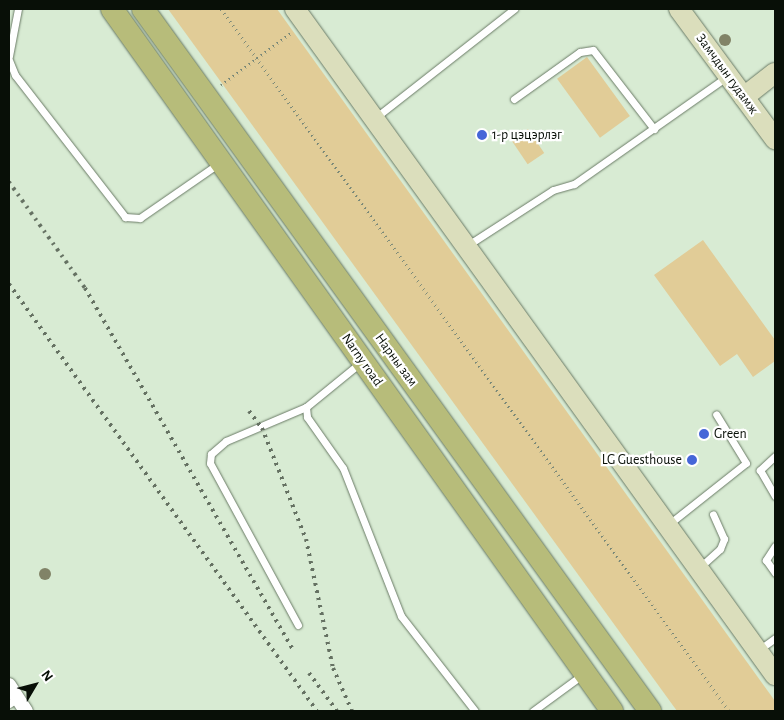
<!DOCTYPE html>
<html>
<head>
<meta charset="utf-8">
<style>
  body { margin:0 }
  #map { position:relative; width:784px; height:720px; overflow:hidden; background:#d8ebd3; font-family:"Alegreya Sans",sans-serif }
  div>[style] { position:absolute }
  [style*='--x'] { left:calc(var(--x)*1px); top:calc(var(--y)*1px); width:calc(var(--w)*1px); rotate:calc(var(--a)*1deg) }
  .green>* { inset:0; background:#e1cc97; transform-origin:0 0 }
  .path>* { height:3px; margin-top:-1.5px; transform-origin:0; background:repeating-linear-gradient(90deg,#7b8978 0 1px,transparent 0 5px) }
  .roads { filter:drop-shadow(0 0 1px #6a7b66) drop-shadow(0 0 1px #6a7b66) }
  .lane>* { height:7px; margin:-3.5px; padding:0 3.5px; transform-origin:3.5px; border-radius:3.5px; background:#fff }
  .street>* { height:14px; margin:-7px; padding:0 7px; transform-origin:7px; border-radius:7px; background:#fff }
  .secondary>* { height:20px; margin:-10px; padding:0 10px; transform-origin:10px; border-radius:10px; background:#dbdebc }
  .primary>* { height:22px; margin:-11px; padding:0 11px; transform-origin:11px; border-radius:11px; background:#b7bc7a }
  .rail>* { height:4px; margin-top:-2px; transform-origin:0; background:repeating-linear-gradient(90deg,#657162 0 2.5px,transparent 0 7.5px) }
  .trees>* { width:12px; height:12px; margin:-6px; border-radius:50%; background:#818367 }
  .dots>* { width:14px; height:14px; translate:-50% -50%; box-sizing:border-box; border:2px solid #fff; border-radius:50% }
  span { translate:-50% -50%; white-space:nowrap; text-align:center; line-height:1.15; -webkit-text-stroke:4.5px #fff; paint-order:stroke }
  .street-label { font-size:14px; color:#080f07 }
  .poi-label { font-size:14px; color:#080f07 }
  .left { translate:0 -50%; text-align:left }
  .right { translate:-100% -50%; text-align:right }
  .frame { position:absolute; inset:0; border:10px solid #080f07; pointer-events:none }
  .north { position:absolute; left:10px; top:660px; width:50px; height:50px; -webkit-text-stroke:4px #fff; paint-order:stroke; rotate:53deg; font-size:14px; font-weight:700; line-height:20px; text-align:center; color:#080f07 }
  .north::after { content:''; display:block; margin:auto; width:18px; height:22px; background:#080f07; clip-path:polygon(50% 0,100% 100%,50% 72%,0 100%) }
</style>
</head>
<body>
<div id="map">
  <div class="green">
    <div style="clip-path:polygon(168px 9px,277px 9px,775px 701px,775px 711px,677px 711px)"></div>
    <div style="left:587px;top:57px;width:73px;height:37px;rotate:54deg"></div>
    <div style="left:528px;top:129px;width:29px;height:20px;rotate:56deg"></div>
    <div style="clip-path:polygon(703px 240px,775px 340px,775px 361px,753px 377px,737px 354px,720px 366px,654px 275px)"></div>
  </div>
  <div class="path">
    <div style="--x:221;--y:9;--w:867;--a:54.11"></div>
    <div style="--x:221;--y:85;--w:89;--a:-36.7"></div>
  </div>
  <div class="roads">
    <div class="lane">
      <div style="--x:9;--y:56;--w:48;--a:-79.2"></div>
      <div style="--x:9;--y:60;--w:16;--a:68"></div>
      <div style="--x:15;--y:75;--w:180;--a:52.2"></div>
      <div style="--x:125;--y:217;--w:15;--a:4"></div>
      <div style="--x:140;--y:218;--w:95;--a:-34.7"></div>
      <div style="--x:514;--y:99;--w:81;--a:-35.5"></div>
      <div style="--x:580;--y:52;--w:13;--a:-9"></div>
      <div style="--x:593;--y:50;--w:100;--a:52.3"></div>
      <div style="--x:375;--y:118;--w:177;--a:-38.1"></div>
      <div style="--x:468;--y:245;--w:101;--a:-32.9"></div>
      <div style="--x:553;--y:190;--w:22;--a:-16"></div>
      <div style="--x:574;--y:184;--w:186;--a:-35.1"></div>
      <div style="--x:360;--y:363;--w:70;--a:140.8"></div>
      <div style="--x:306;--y:407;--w:10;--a:84"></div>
      <div style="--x:307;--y:417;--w:62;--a:54.8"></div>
      <div style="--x:343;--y:468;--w:159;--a:68.6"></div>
      <div style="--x:401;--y:616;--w:120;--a:52.1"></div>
      <div style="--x:775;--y:456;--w:21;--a:137"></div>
      <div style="--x:760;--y:470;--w:30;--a:60"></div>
      <div style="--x:669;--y:524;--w:98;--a:-38.4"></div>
      <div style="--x:746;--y:463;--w:57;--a:-121.5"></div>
      <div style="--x:775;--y:546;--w:17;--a:123"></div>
      <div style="--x:766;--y:560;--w:16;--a:55"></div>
      <div style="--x:700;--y:567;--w:27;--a:-42"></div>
      <div style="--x:720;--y:549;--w:11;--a:-68"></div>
      <div style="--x:724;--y:539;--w:27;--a:-114"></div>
      <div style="--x:298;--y:625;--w:184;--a:-118.5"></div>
      <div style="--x:210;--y:463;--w:9;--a:-84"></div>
      <div style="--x:211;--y:454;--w:20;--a:-41"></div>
      <div style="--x:226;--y:441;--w:87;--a:-23"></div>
      <div style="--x:760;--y:649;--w:19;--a:-36"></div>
      <div style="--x:9;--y:704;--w:11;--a:-34"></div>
      <div style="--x:533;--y:711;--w:61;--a:-36.3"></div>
    </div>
    <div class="street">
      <div style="--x:9;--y:685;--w:31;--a:57"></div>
    </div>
    <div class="secondary">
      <div style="--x:295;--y:9;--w:821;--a:54.22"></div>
      <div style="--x:679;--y:9;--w:162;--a:53.6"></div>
      <div style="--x:744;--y:97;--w:39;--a:-38"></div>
    </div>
    <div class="primary">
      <div style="--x:112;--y:9;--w:862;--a:54.54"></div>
      <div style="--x:143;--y:9;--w:866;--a:54.16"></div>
    </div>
  </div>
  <div class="rail">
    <div style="--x:9;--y:182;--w:130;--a:54.4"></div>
    <div style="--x:85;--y:288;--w:419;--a:60.1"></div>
    <div style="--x:9;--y:284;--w:526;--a:54.2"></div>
    <div style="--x:249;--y:411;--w:21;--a:53"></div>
    <div style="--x:262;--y:428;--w:119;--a:68.4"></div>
    <div style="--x:306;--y:539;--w:132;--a:78.2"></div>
    <div style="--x:333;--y:668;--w:47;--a:66.2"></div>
    <div style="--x:309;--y:673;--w:47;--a:53.6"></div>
  </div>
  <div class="trees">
    <div style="left:725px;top:40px"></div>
    <div style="left:45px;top:574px"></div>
  </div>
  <div class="dots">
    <div style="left:482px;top:135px;background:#4566d8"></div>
    <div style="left:704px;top:434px;background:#4566d8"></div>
    <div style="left:692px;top:460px;background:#4566d8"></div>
  </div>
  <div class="street-label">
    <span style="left:727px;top:74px;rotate:54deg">Замчдын гудамж</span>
    <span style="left:362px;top:360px;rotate:55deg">Narny road</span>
    <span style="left:396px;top:360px;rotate:54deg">Нарны зам</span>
  </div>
  <div class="poi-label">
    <span class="left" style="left:492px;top:135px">1-р цэцэрлэг</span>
    <span class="left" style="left:714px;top:434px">Green</span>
    <span class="right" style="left:682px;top:460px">LG Guesthouse</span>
  </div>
  <div class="frame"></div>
  <div class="north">N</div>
</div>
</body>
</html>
